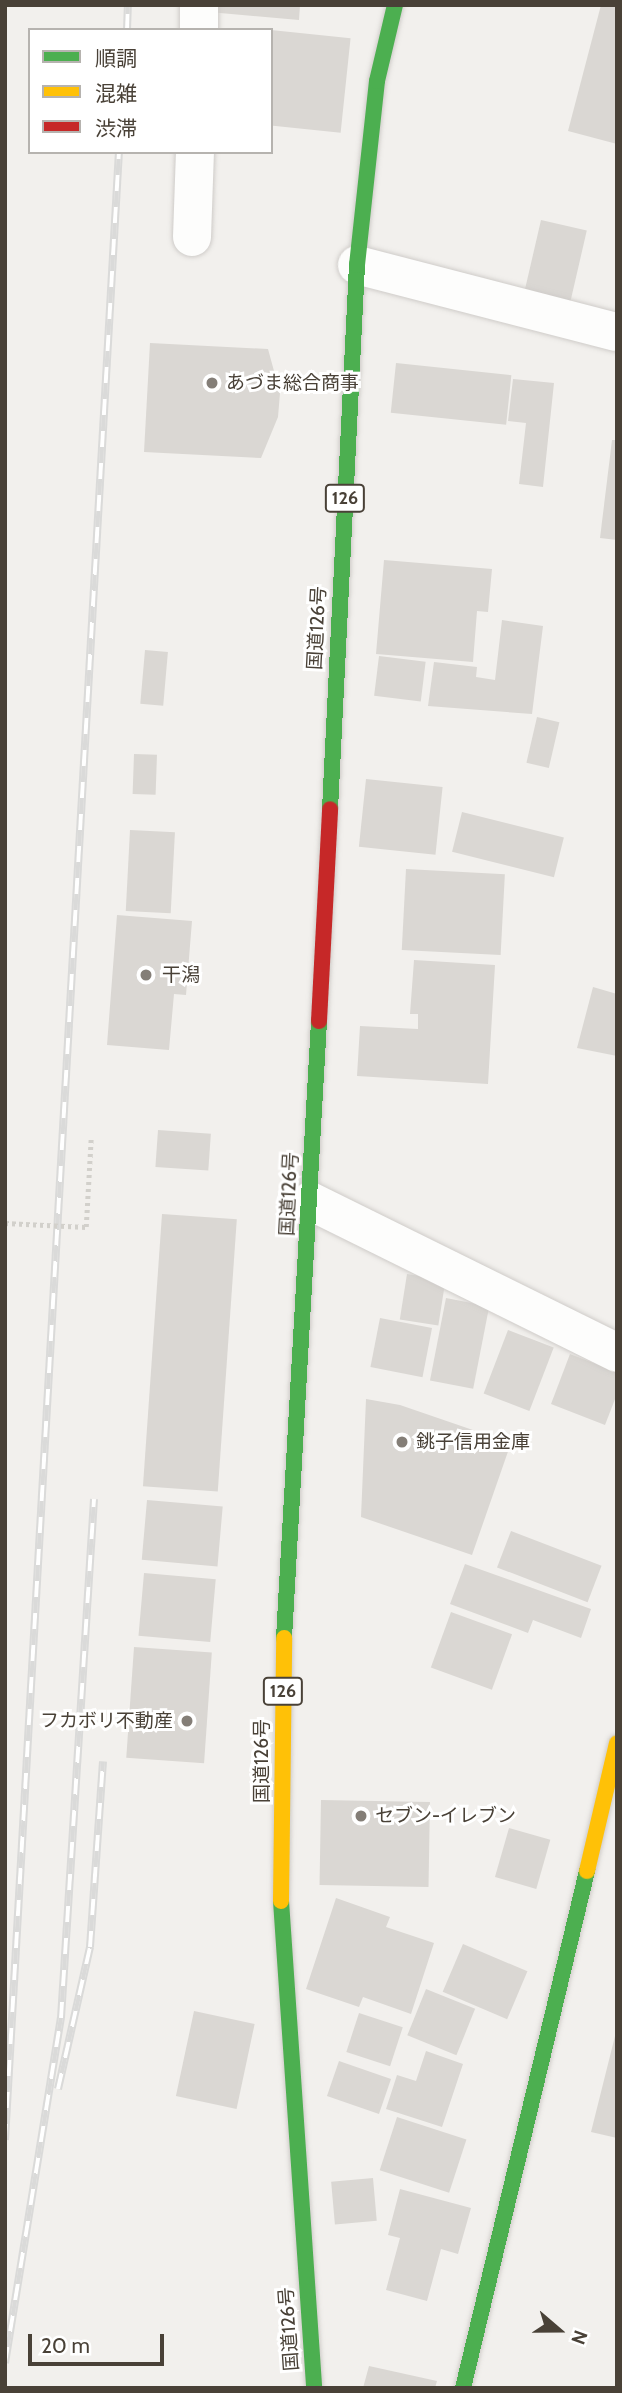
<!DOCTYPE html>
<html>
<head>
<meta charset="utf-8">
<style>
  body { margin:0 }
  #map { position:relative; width:622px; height:2393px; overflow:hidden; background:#f2f0ed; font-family:Cabin,"Noto Sans JP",sans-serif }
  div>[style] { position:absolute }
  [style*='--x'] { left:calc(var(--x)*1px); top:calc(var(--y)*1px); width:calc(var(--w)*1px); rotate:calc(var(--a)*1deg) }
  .building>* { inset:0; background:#dad7d3; transform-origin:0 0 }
  .path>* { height:4.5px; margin-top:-2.25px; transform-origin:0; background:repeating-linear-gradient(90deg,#d2d0cb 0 3.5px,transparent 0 7px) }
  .roads { filter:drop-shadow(0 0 2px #cfccc9) drop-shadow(0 0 2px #cfccc9) }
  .street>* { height:38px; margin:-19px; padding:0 19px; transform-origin:19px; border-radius:19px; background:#fdfdfc }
  .fast>* { height:16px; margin:-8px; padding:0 8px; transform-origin:8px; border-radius:8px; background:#4caf50 }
  .slow>* { height:16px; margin:-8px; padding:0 8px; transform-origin:8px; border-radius:8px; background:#ffc107 }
  .jam>* { height:16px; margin:-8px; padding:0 8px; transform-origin:8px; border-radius:8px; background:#c62828 }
  .rail>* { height:8px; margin-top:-4px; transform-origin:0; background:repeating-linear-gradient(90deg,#fff 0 16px,#dadad9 0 32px); box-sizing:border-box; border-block:2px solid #dadad9 }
  .path-bridge>* { height:4.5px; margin-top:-2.25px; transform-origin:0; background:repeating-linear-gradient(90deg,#d2d0cb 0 3.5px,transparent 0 7px) }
  .dots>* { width:19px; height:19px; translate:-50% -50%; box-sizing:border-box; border:4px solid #fff; border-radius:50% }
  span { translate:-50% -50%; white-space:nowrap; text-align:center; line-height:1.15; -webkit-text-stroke:6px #fff; paint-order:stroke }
  .shield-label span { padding:2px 5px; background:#fff; border:2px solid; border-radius:5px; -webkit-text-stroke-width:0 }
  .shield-label { font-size:18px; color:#494137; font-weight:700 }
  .poi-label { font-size:19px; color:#494137 }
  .left { translate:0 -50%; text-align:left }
  .right { translate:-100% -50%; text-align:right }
  .street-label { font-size:19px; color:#494137 }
  .frame { position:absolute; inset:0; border:7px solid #494137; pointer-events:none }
  .legend { position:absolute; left:28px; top:28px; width:245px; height:126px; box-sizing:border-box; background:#fff; border:2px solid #b6b3af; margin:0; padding:9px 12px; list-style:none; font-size:21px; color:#494137 }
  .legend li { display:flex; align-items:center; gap:14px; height:35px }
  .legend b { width:35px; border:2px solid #b6b3af }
  .north { position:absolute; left:524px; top:2295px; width:70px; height:70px; -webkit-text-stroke:5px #fff; paint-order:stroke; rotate:110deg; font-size:19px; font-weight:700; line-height:28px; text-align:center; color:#494137 }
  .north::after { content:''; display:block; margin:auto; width:24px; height:32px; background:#494137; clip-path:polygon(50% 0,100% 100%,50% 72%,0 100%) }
  .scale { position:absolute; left:28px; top:2334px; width:136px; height:32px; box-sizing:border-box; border:4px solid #494137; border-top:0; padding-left:9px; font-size:21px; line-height:24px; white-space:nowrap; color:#494137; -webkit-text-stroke:5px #fff; paint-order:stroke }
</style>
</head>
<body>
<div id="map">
  <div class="building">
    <div style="clip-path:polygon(209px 5px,300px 5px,299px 20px,209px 12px)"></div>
    <div style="clip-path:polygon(601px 5px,617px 5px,617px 144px,568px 131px)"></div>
    <div style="left:271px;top:30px;width:80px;height:95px;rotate:6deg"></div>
    <div style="left:541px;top:220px;width:47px;height:75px;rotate:13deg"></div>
    <div style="clip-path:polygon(150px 343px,268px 349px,280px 393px,278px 417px,261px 458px,144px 452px)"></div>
    <div style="left:396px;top:363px;width:116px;height:50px;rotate:6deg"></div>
    <div style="clip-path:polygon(513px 379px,554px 383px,543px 487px,519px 484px,526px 423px,508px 421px)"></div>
    <div style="clip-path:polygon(612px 440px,617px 440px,617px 540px,600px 538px)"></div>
    <div style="clip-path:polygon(384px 560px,492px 569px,488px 612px,477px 611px,473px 662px,376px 654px)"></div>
    <div style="clip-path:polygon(502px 620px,543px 626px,532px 714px,428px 706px,434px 662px,477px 667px,476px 677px,495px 680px)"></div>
    <div style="left:145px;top:650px;width:23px;height:54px;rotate:5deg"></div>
    <div style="left:379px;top:656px;width:47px;height:40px;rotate:7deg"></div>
    <div style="left:537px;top:717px;width:23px;height:47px;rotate:13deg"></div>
    <div style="left:134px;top:754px;width:23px;height:40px;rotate:2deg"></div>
    <div style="left:366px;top:779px;width:77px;height:68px;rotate:6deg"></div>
    <div style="left:462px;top:812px;width:105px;height:41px;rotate:14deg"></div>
    <div style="left:130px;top:830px;width:45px;height:81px;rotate:3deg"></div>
    <div style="left:406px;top:869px;width:99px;height:81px;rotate:3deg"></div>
    <div style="clip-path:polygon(117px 915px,192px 921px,186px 995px,174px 994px,169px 1050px,107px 1045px)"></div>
    <div style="clip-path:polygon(414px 960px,495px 965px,488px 1084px,357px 1076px,360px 1026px,418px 1029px,418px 1014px,410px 1014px)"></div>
    <div style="clip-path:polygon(593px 987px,617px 994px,617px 1056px,577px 1048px)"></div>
    <div style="left:158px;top:1130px;width:53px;height:37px;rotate:4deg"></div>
    <div style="left:162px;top:1214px;width:75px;height:273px;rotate:4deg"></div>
    <div style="left:407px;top:1274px;width:39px;height:46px;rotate:9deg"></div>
    <div style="left:446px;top:1298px;width:44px;height:84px;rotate:11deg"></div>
    <div style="left:380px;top:1318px;width:53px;height:50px;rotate:11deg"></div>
    <div style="left:508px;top:1330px;width:49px;height:68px;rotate:21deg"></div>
    <div style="clip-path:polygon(570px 1354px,617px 1372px,617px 1394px,605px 1425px,551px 1404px)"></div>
    <div style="clip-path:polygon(366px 1399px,400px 1405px,511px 1443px,472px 1555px,361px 1517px)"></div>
    <div style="left:147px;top:1500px;width:76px;height:60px;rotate:5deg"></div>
    <div style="left:511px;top:1531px;width:97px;height:39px;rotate:21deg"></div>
    <div style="clip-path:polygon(465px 1564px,591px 1609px,581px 1638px,533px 1620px,528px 1633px,450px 1604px)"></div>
    <div style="left:144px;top:1573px;width:72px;height:63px;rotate:5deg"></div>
    <div style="left:451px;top:1612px;width:65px;height:59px;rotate:20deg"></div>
    <div style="left:134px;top:1647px;width:78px;height:111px;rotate:4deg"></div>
    <div style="left:321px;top:1800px;width:109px;height:85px;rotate:1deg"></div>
    <div style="left:509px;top:1828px;width:43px;height:51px;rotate:16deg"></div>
    <div style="clip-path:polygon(336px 1898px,390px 1917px,386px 1927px,434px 1943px,411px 2014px,363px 1997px,359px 2007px,306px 1989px)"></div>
    <div style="left:463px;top:1944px;width:70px;height:52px;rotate:23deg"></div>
    <div style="left:426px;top:1989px;width:53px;height:50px;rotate:22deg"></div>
    <div style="left:194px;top:2011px;width:62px;height:87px;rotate:12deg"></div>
    <div style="left:359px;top:2013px;width:46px;height:41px;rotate:18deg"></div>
    <div style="clip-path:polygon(616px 2032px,617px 2032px,617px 2138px,591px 2132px)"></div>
    <div style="clip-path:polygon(426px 2051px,463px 2064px,442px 2127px,386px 2109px,397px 2075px,416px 2081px)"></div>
    <div style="left:339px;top:2061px;width:55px;height:37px;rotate:19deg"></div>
    <div style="left:397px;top:2117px;width:73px;height:56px;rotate:18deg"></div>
    <div style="left:373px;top:2178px;width:43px;height:42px;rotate:85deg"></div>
    <div style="clip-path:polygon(400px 2189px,471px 2208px,458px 2254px,441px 2249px,427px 2301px,386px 2290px,400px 2238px,388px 2235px)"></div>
    <div style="clip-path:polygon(369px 2366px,437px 2381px,435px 2388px,363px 2388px)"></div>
  </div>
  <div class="path">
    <div style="--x:86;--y:1227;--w:89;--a:-86.8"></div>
  </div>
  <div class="roads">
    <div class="street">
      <div style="--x:199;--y:30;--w:25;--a:-90"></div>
      <div style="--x:192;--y:237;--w:85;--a:-88"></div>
      <div style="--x:357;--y:265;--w:268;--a:14.5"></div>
      <div style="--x:310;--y:1201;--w:343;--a:26.3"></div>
    </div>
    <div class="fast">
      <div style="--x:330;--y:809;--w:545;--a:-87.16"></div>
      <div style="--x:357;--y:265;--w:185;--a:-83.8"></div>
      <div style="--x:377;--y:81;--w:78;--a:-76.7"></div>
      <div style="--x:284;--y:1638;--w:618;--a:-86.75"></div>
      <div style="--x:281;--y:1901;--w:488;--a:86.1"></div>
      <div style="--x:463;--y:2388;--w:532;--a:-76.51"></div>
    </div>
    <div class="slow">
      <div style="--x:587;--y:1871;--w:131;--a:-76.8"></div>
      <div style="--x:281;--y:1901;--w:263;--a:-89.3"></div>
    </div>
    <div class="jam">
      <div style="--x:319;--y:1021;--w:212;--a:-87"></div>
    </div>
  </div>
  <div class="rail">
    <div style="--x:127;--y:30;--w:25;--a:-88"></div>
    <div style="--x:58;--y:2089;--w:146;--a:-77.3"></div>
    <div style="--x:90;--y:1947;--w:186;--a:-86"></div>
    <div style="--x:5;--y:2140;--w:1991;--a:-86.72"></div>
    <div style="--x:5;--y:2363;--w:350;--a:-80.8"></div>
    <div style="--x:61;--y:2018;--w:520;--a:-86.36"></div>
  </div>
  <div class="path-bridge">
    <div style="--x:5;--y:1223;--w:81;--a:2.8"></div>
  </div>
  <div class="dots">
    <div style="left:212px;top:383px;background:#847e77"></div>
    <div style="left:146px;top:975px;background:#847e77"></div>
    <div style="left:402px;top:1442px;background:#847e77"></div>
    <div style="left:187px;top:1721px;background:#847e77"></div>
    <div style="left:361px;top:1816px;background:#847e77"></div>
  </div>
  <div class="shield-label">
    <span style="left:345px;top:498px">126</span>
    <span style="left:283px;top:1691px">126</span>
  </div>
  <div class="poi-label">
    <span class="left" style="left:226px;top:383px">あづま総合商事</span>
    <span class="left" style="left:162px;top:975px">干潟</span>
    <span class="left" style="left:416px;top:1442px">銚子信用金庫</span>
    <span class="right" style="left:173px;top:1721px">フカボリ不動産</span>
    <span class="left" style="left:375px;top:1816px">セブン-イレブン</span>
  </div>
  <div class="street-label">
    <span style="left:317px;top:628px;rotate:-87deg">国道126号</span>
    <span style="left:289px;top:1194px;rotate:-87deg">国道126号</span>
    <span style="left:262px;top:1761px;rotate:-90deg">国道126号</span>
    <span style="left:289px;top:2329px;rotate:-94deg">国道126号</span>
  </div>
  <div class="frame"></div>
  <ul class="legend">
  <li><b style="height:9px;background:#4caf50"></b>順調</li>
  <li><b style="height:9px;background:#ffc107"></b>混雑</li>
  <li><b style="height:9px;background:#c62828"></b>渋滞</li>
  </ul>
  <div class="north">N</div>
  <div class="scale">20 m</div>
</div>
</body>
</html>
